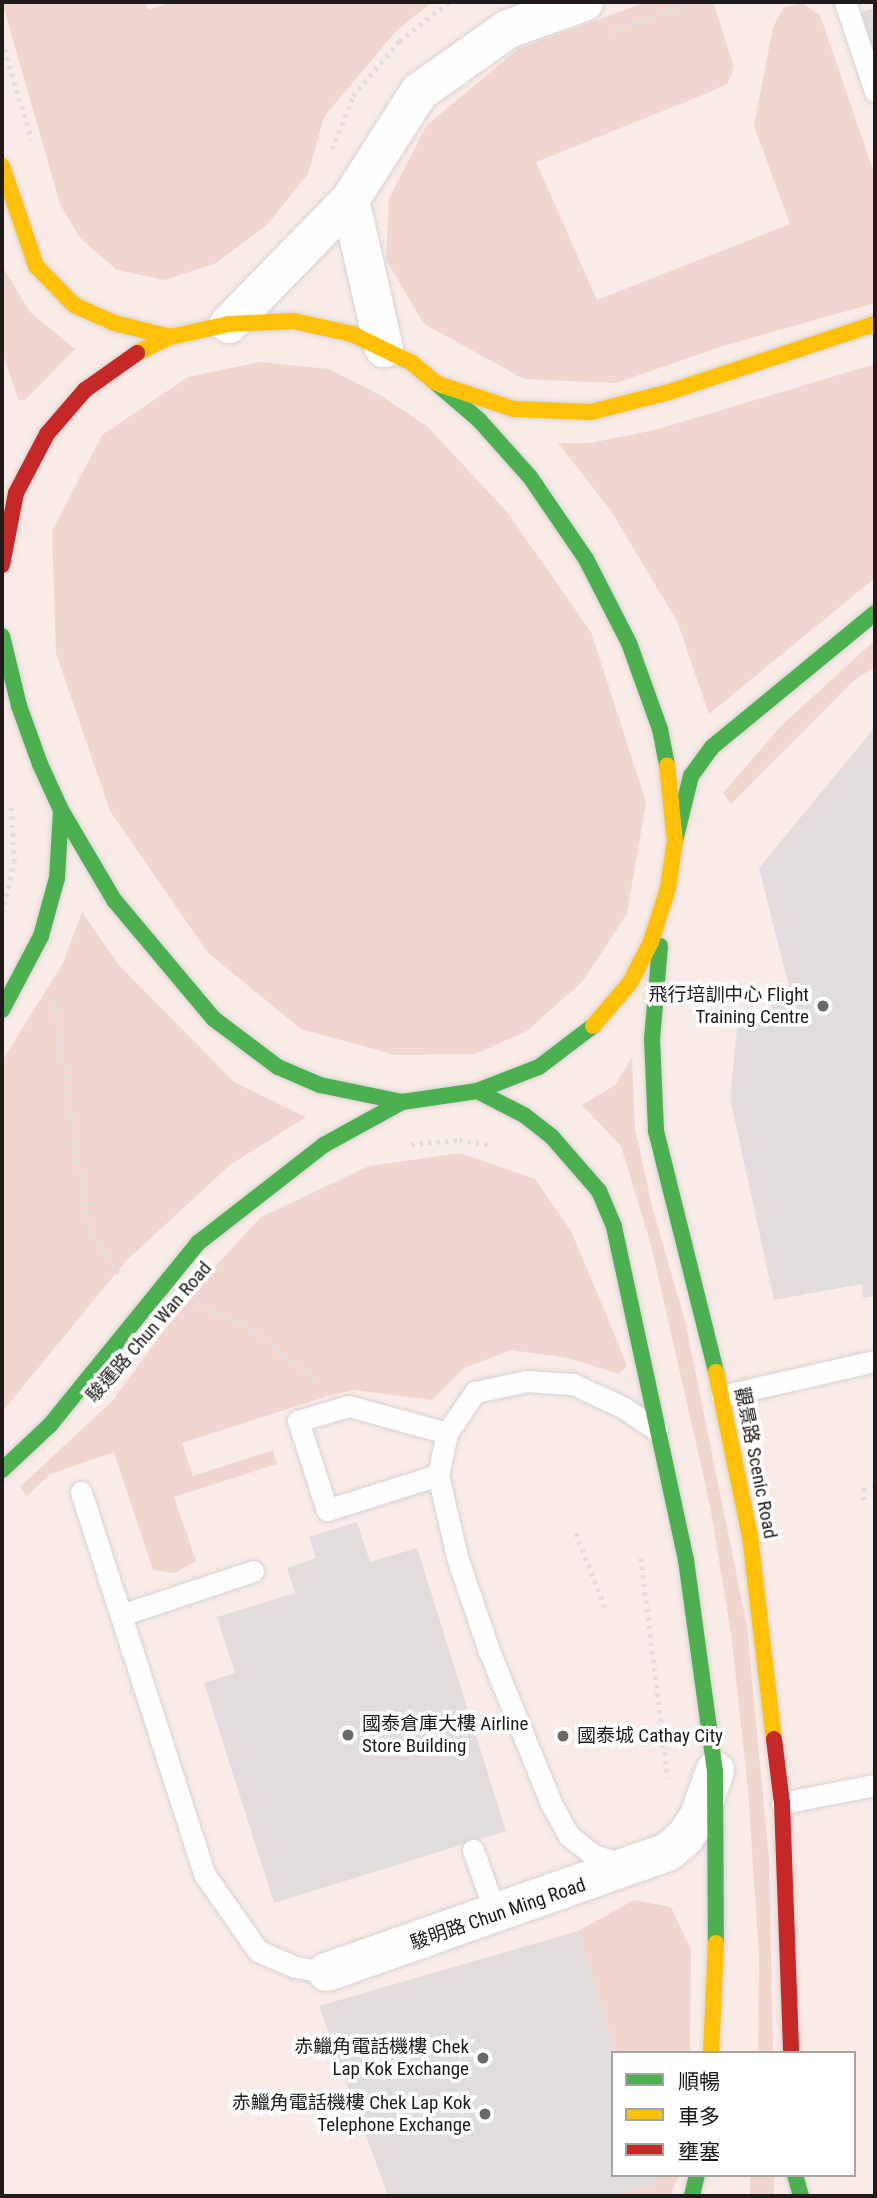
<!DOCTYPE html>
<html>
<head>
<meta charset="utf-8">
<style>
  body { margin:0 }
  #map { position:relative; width:877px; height:2198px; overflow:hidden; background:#fcf7f7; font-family:"Roboto Condensed","Noto Sans TC",sans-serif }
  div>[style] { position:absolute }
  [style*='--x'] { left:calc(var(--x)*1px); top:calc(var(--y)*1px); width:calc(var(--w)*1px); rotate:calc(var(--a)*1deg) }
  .built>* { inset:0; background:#f9ebe7 }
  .green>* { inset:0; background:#f0d6cf; transform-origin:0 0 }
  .building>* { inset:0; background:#e2dddc }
  .path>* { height:4.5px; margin-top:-2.25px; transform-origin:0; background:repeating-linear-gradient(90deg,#e0dede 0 3.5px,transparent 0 8.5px) }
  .roads { filter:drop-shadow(0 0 2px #d8d3d3) drop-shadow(0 0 2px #d8d3d3) }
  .lane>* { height:21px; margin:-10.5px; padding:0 10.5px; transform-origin:10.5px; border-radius:10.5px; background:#fffefe }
  .street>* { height:38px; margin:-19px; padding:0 19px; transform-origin:19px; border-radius:19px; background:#fffefe }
  .fast>* { height:16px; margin:-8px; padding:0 8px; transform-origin:8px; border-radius:8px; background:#4caf50 }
  .slow>* { height:16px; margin:-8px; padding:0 8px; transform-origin:8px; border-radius:8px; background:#ffc107 }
  .jam>* { height:16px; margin:-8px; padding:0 8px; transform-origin:8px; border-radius:8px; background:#c62828 }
  .dots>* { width:19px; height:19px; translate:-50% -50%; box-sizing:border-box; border:4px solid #fff; border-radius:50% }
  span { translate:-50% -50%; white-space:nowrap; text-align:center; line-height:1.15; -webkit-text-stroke:7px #fff; paint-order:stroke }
  .poi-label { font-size:19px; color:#201b1a }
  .right { translate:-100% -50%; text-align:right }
  .left { translate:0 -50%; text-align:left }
  .street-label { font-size:19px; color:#201b1a }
  .frame { position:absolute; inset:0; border:4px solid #201b1a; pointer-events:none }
  .legend { position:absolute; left:611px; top:2051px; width:245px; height:126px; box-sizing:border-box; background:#fff; border:2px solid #a6a4a3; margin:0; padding:9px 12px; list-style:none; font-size:21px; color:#201b1a }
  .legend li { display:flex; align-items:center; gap:14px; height:35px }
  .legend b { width:35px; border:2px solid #a6a4a3 }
</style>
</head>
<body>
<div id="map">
  <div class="built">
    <div style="clip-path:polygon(evenodd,2px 2px,875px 2px,875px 2196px,2px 2196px,2px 2px,613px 2053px,854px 2053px,854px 2175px,613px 2175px,613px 2053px)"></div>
  </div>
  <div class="green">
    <div style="clip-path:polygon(2px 2px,146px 2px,148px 10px,172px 2px,432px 2px,396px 31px,324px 117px,308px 174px,266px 226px,214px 264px,164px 280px,117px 270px,80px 238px,60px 204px)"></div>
    <div style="clip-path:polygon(646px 2px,713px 2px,734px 67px,728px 83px,710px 92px,536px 162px,597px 300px,790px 224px,754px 126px,773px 27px,784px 7px,802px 3px,820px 15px,875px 176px,875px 303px,723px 346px,616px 383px,524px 379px,424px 324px,386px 260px,389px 198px,427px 125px,518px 49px)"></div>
    <div style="clip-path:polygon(2px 266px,30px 312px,75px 349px,24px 401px,18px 399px,2px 352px)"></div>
    <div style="clip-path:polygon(259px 362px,329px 369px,380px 395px,428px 427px,507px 512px,591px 632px,646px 802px,627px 914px,582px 982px,527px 1031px,475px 1054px,395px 1055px,301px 1029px,208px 953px,110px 811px,56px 653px,52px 531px,102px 435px,188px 377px)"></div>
    <div style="clip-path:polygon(875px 364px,875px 578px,709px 714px,677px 621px,611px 511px,558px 443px,590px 443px,655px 430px)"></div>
    <div style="clip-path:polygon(875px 640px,875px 666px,851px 683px,731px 804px,723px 793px,781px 726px)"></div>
    <div style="clip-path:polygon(82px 912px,119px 965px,234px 1082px,306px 1117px,230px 1165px,126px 1261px,2px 1412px,2px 1061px,63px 963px)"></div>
    <div style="clip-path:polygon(632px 1057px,635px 1129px,652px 1206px,685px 1321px,747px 1626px,769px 1860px,773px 2053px,758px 2053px,759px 1956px,748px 1789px,731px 1633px,710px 1505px,651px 1245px,621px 1146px,582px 1105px,615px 1085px)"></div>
    <div style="clip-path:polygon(460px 1153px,535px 1179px,571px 1231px,601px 1302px,627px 1366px,619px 1374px,568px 1358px,511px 1350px,464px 1368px,432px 1400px,353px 1390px,334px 1394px,182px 1443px,193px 1476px,273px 1450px,277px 1464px,174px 1497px,196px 1561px,175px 1573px,153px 1570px,114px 1452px,50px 1474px,27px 1496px,20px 1487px,112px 1401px,195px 1288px,261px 1217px,369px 1166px)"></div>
    <div style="clip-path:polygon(634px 1900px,671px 1907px,691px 1950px,690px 2053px,616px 2053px,578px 1931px)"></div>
    <div style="clip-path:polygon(655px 2175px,679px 2175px,670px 2196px,617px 2196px,657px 2183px)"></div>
    <div style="left:750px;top:2175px;width:24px;height:21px"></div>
  </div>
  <div class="building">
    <div style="clip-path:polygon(875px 8px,875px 49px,871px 50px,858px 13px)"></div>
    <div style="clip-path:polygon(875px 727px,875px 1296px,863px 1298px,862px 1284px,774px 1300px,730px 1098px,737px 1029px,774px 1014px,770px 999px,789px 987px,759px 868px)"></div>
    <div style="clip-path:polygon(357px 1522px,370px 1562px,417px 1548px,506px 1831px,274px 1903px,204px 1683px,235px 1673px,217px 1617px,295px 1593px,287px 1568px,316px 1558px,309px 1537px)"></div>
    <div style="clip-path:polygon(578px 1931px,616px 2053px,613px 2053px,613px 2175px,655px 2175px,658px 2183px,617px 2196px,388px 2196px,319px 2006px)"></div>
  </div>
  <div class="path">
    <div style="--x:612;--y:32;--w:85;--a:-20.8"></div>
    <div style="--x:2;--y:41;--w:103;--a:73.1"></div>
    <div style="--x:332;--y:149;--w:57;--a:-68.4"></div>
    <div style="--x:353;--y:96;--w:72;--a:-50.1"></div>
    <div style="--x:399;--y:41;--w:63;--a:-38"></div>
    <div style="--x:2;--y:913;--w:52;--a:-76.8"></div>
    <div style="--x:14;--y:862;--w:58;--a:-93"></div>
    <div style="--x:54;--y:1000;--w:231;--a:81.3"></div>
    <div style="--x:89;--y:1228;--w:59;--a:56.9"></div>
    <div style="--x:411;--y:1144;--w:48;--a:-4.8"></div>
    <div style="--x:459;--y:1140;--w:30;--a:9"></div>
    <div style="--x:198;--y:1306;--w:50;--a:21"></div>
    <div style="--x:245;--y:1324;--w:95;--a:38.6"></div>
    <div style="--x:872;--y:1484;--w:3;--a:18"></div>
    <div style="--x:863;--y:1500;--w:16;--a:-86"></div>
    <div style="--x:576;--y:1533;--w:85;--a:68.6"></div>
    <div style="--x:641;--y:1558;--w:222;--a:83"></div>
  </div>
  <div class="roads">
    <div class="lane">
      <div style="--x:845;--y:2;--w:94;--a:71.4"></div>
      <div style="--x:722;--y:1396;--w:157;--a:-12.9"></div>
      <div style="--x:438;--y:1475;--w:116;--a:162.5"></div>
      <div style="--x:327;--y:1510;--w:94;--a:-108"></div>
      <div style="--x:298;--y:1421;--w:53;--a:-16.4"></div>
      <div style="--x:349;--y:1406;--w:102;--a:15.4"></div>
      <div style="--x:81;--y:1492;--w:403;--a:72.1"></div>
      <div style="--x:205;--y:1875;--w:93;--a:55.1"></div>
      <div style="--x:258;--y:1951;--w:40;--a:23.4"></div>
      <div style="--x:295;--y:1967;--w:32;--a:9"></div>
      <div style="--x:121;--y:1615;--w:139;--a:-18.4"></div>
      <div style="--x:782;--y:1803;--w:95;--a:-11"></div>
      <div style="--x:473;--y:1850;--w:68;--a:70.2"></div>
      <div style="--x:622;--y:1864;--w:28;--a:-163"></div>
      <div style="--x:595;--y:1856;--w:33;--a:-142"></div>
      <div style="--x:569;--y:1836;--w:38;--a:-119"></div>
      <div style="--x:551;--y:1803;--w:164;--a:-112.2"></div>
      <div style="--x:489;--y:1651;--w:99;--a:-108.8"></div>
      <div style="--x:457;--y:1557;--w:84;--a:-103"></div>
      <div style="--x:438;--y:1475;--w:43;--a:-77.9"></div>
      <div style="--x:447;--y:1433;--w:50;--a:-55.7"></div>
      <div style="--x:475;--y:1392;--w:53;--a:-11.9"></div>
      <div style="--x:527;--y:1381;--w:46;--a:3.7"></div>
      <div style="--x:573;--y:1384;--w:56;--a:25.2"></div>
      <div style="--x:624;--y:1408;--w:40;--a:34"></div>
    </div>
    <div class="street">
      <div style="--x:350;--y:200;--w:152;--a:77.1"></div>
      <div style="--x:229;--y:324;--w:173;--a:-45.7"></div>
      <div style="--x:350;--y:200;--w:128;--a:-57.4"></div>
      <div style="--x:419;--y:92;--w:109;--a:-35.3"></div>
      <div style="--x:508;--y:29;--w:81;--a:-19.6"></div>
      <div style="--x:327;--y:1972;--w:361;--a:-19.4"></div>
      <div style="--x:668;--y:1852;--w:23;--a:-41"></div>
      <div style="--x:685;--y:1837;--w:25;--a:-56"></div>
      <div style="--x:699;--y:1816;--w:48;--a:-70.4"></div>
    </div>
    <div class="fast">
      <div style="--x:436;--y:383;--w:57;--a:40.7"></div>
      <div style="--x:479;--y:420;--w:76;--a:48.2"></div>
      <div style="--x:530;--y:477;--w:99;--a:55.7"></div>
      <div style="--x:586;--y:559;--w:94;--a:62.9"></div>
      <div style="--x:629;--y:643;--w:91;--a:70.2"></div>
      <div style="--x:660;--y:729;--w:37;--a:79"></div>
      <div style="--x:2;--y:636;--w:72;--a:76.3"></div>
      <div style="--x:19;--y:706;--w:62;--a:70.1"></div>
      <div style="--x:40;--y:764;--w:51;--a:65.5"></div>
      <div style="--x:61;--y:810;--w:104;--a:59.5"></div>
      <div style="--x:114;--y:900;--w:155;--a:50"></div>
      <div style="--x:214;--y:1019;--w:80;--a:36.9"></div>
      <div style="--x:278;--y:1067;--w:46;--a:23.2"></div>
      <div style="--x:320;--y:1085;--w:84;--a:11.7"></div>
      <div style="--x:402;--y:1102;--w:76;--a:-8.3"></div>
      <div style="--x:477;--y:1091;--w:66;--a:-21.2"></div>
      <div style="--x:539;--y:1067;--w:68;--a:-37.2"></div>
      <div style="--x:675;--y:841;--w:67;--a:-76.2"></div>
      <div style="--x:691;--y:776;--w:36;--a:-54"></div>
      <div style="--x:712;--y:747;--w:211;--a:-39.4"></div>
      <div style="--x:660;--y:946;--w:93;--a:94.9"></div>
      <div style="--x:652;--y:1039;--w:92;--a:87.5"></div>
      <div style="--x:656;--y:1131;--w:248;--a:76"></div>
      <div style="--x:2;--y:1010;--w:84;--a:-62.2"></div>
      <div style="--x:41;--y:936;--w:60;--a:-74.6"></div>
      <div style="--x:57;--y:878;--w:68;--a:-86.6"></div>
      <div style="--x:477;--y:1091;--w:53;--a:27.1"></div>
      <div style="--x:524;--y:1115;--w:36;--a:38"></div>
      <div style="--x:552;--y:1137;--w:72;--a:49"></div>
      <div style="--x:599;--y:1191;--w:39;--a:67"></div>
      <div style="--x:614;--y:1227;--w:341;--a:77.8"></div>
      <div style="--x:686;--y:1560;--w:213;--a:82.2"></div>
      <div style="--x:715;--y:1771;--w:172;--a:89.7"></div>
      <div style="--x:2;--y:1470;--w:66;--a:-43.2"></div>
      <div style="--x:50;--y:1425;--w:235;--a:-50.9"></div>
      <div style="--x:198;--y:1243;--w:160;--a:-37.9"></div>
      <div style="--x:324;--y:1145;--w:89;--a:-28.9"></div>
      <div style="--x:795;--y:2175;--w:22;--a:74"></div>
      <div style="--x:692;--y:2196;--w:22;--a:-77"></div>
    </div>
    <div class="slow">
      <div style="--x:2;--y:166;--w:106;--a:71.2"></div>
      <div style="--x:36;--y:266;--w:54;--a:45.7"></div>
      <div style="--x:74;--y:305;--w:44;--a:24.2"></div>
      <div style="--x:114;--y:323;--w:58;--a:14"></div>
      <div style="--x:137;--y:353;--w:37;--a:-26"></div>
      <div style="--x:170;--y:337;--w:60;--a:-12.4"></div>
      <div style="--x:229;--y:324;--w:64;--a:-2.7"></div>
      <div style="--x:293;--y:321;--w:60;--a:12.4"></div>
      <div style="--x:352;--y:334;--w:67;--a:25.8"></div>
      <div style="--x:412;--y:363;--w:31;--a:40"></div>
      <div style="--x:441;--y:385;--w:77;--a:18.2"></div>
      <div style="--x:514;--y:409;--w:77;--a:2.2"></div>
      <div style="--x:591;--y:412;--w:77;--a:-14.2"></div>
      <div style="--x:666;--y:393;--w:220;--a:-18.3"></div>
      <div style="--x:593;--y:1026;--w:57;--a:-49.3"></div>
      <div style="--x:630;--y:983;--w:46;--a:-62.9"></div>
      <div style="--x:651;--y:942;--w:57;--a:-72.5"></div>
      <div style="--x:668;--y:888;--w:48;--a:-81.5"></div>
      <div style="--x:675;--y:841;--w:76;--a:-96"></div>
      <div style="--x:716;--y:1372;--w:167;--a:78.3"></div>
      <div style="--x:750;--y:1536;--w:204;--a:83.3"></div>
      <div style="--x:711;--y:2053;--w:110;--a:-87.4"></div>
    </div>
    <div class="jam">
      <div style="--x:2;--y:565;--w:73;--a:-79"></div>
      <div style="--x:16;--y:493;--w:67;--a:-62.3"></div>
      <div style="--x:47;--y:434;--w:58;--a:-49.2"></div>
      <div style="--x:85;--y:390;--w:64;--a:-35.4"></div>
      <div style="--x:774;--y:1739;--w:64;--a:82.9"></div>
      <div style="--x:782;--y:1803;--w:250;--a:87.9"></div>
    </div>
  </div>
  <div class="dots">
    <div style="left:823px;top:1006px;background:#6d6867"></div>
    <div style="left:348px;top:1735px;background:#6d6867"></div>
    <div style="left:563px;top:1736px;background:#6d6867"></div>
    <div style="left:483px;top:2058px;background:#6d6867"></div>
    <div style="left:485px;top:2114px;background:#6d6867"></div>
  </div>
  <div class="poi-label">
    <span class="right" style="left:809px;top:1006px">飛行培訓中心 Flight<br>Training Centre</span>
    <span class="left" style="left:362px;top:1735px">國泰倉庫大樓 Airline<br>Store Building</span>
    <span class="left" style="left:577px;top:1736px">國泰城 Cathay City</span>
    <span class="right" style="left:469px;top:2058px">赤鱲角電話機樓 Chek<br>Lap Kok Exchange</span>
    <span class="right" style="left:471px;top:2114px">赤鱲角電話機樓 Chek Lap Kok<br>Telephone Exchange</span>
  </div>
  <div class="street-label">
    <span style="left:149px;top:1332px;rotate:-49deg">駿運路 Chun Wan Road</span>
    <span style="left:756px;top:1463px;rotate:79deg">觀景路 Scenic Road</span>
    <span style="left:498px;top:1914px;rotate:-19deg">駿明路 Chun Ming Road</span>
  </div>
  <div class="frame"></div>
  <ul class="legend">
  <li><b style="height:9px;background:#4caf50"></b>順暢</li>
  <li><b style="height:9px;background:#ffc107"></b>車多</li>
  <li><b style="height:9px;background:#c62828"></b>壅塞</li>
  </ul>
</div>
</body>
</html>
